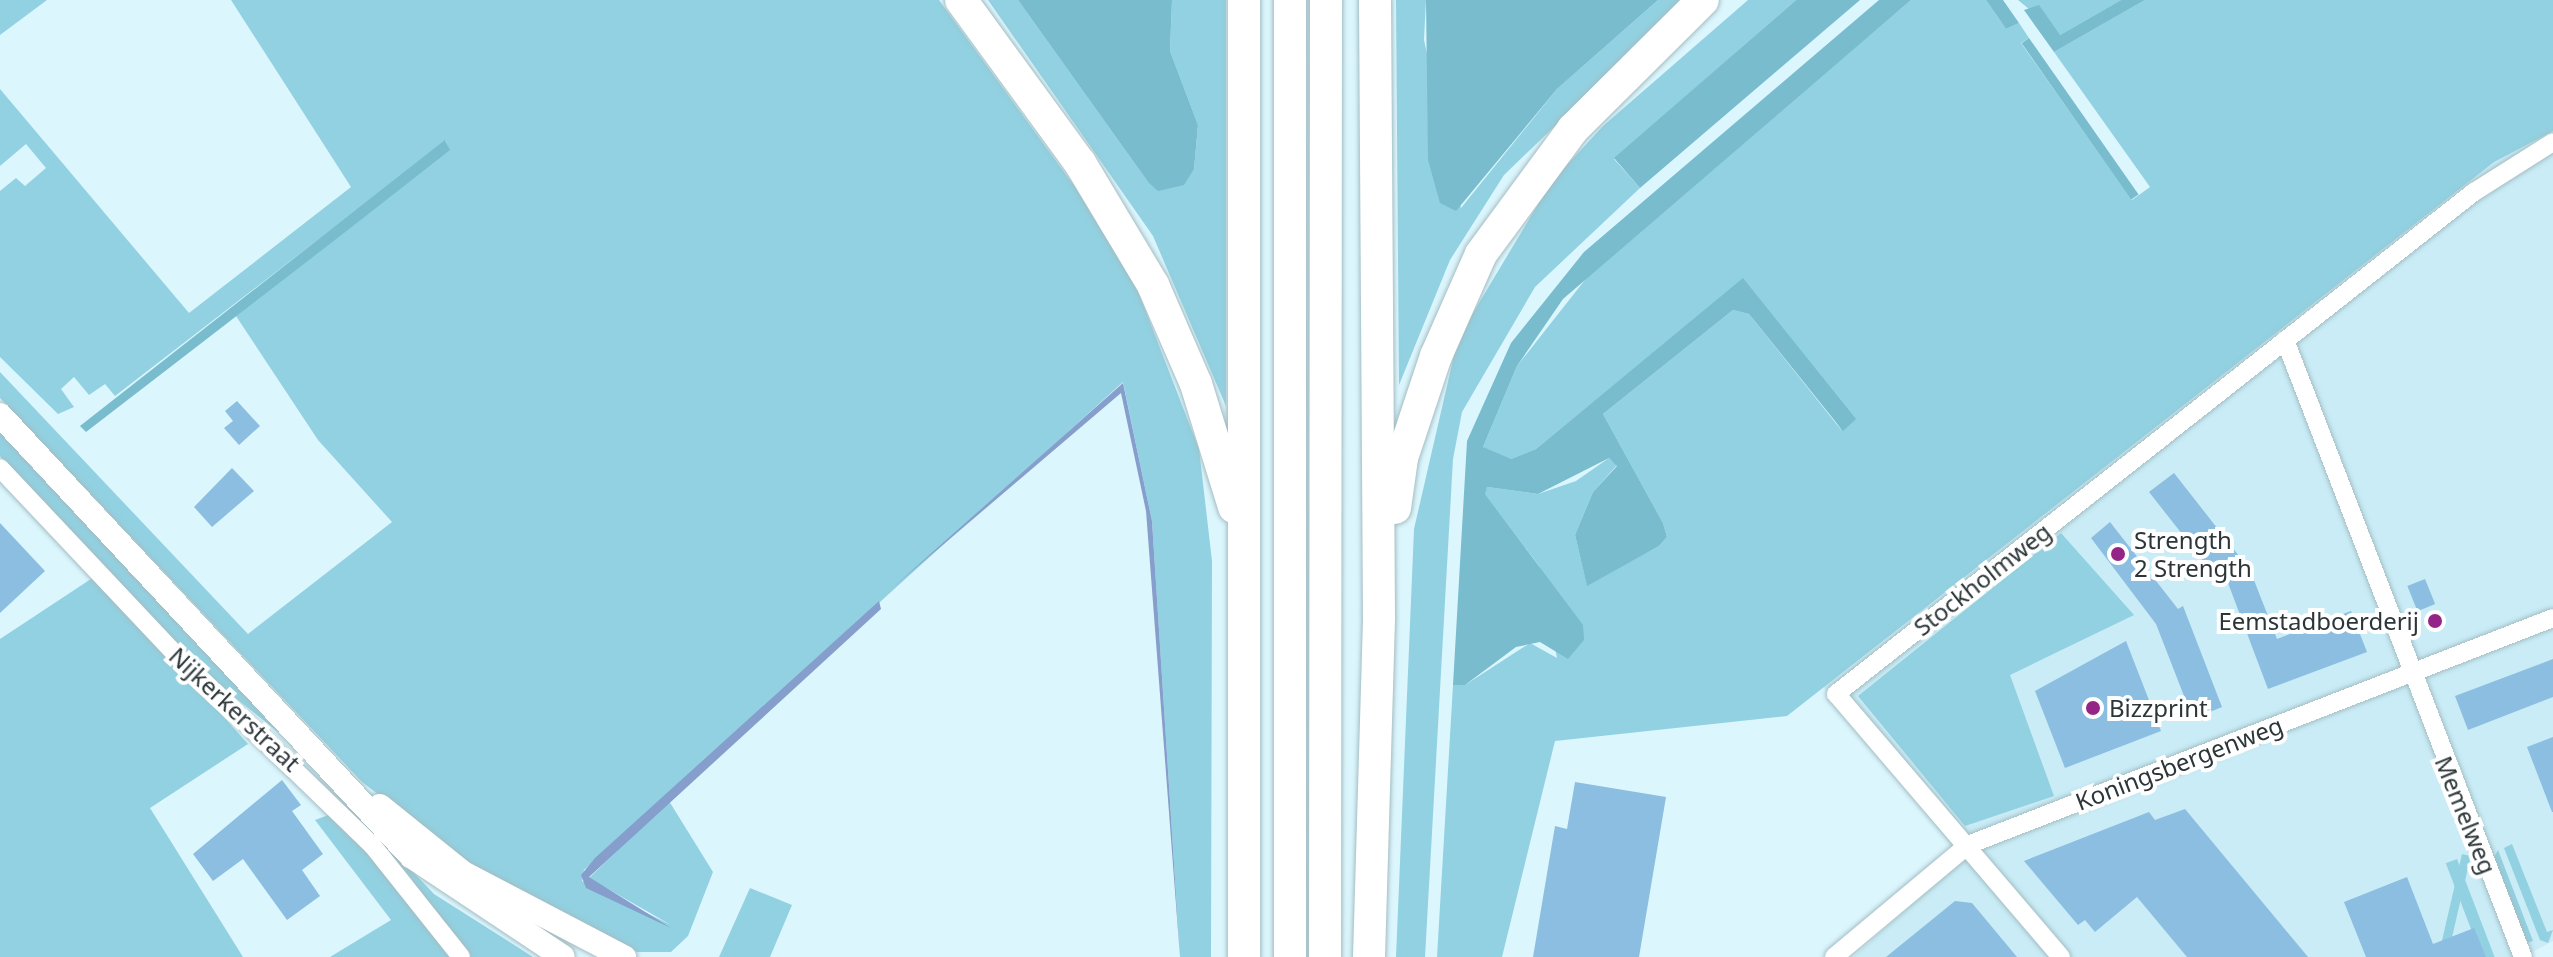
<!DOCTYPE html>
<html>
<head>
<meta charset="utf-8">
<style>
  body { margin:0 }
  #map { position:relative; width:2553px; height:957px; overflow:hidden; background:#dcf6fd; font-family:"Noto Sans",sans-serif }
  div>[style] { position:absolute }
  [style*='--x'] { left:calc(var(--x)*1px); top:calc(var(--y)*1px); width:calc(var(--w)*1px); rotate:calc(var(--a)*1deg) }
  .built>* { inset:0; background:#c9ecf6 }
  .green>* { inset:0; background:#92d1e1; transform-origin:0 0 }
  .forest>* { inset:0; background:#78bccd; transform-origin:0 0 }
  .water>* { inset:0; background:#869ecb }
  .building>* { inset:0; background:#8bbee0; transform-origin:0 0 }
  .roads { filter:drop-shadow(0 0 2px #a3bdc3) drop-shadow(0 0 2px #a3bdc3) }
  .street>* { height:18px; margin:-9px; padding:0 9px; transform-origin:9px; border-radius:9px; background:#fff }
  .secondary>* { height:24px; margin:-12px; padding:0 12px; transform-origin:12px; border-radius:12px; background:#fff }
  .highway>* { height:32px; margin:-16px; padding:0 16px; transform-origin:16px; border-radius:16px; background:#fff }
  .dots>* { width:22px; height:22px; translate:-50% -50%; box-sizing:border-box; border:4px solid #fff; border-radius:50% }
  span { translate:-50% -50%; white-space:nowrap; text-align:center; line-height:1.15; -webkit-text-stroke:8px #fff; paint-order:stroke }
  .poi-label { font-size:24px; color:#2c3639 }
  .left { translate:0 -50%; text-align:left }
  .right { translate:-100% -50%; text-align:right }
  .street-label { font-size:24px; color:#2c3639 }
</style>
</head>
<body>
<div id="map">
  <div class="built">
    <div style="clip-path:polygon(2553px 95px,2553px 941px,2523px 957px,1853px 957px,1963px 859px,1810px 670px)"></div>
  </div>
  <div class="green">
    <div style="clip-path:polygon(0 0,47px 0,0 35px)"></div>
    <div style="clip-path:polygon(231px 0,939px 0,1075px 187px,1136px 286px,1199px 449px,1212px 561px,1211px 957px,1180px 957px,1152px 521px,1123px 382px,584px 870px,582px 881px,671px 925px,589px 878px,669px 801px,713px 872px,688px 936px,671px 952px,637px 952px,503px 890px,362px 782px,0 398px,0 372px,248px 634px,392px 522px,318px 440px,236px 316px,449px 150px,446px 141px,115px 396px,105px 384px,89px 395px,74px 377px,61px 389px,74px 407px,58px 414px,0 357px,0 191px,16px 178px,25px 186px,46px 168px,26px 144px,0 166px,0 89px,189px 313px,351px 187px)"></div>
    <div style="clip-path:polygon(988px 0,1018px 0,1148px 182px,1194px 169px,1198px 125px,1170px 51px,1172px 0,1226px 0,1226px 406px,1153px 236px)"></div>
    <div style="clip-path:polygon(1396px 0,1426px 0,1424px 40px,1461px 208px,1557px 89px,1658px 0,1686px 0,1504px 175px,1450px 260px,1399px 385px)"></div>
    <div style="clip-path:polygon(1748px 0,1796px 0,1614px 159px,1640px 188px,1535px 287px,1462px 412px,1453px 459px,1425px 957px,1396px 957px,1414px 529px,1458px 338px,1552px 181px,1603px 126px)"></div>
    <div style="clip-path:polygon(1911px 0,1986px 0,2006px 29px,2019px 23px,2029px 38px,2021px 43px,2132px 200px,2150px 187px,2054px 52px,2145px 0,2553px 0,2553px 131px,2494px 162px,1787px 716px,1555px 741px,1502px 957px,1437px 957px,1453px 685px,1465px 685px,1530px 643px,1557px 658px,1539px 566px,1484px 493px,1487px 487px,1538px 494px,1576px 481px,1609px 458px,1617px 465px,1593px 492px,1575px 535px,1587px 585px,1659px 546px,1667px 537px,1663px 523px,1603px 414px,1733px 310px,1749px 314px,1842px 431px,1743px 279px,1536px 449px,1511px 459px,1494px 457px,1483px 447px,1517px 366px,1592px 271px)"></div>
    <div style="clip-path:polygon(2018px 0,2121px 0,2060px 35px)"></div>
    <div style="clip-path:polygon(0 431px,287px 739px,208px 676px,0 456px)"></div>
    <div style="clip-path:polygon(2061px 533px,2134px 615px,2010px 675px,2054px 796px,1965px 826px,1858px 696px)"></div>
    <div style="clip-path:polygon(97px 575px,248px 744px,150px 808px,243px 957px,0 957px,0 639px)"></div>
    <div style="clip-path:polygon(331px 814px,366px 850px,452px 957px,330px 957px,391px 920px,315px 820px)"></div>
    <div style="clip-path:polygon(379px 836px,434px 894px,533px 957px,470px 957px)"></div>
    <div style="clip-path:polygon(2512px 844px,2547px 932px,2553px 930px,2548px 943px,2540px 940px,2504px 848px)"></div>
    <div style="clip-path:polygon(2498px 850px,2533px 941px,2526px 943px,2493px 859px)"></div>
    <div style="left:2462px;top:854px;width:9px;height:107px;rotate:13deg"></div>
    <div style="left:2457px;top:859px;width:105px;height:12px;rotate:69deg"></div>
    <div style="clip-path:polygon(750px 888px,792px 905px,770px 957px,719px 957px)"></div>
  </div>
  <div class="forest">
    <div style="clip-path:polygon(1018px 0,1172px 0,1170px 51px,1198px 125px,1194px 169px,1184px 185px,1158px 191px,1148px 182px)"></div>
    <div style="clip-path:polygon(1426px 0,1658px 0,1557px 89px,1456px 211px,1440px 203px,1428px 160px)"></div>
    <div style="clip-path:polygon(1796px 0,1860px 0,1640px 188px,1614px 158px)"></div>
    <div style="clip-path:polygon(1879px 0,1911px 0,1563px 299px,1517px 366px,1483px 447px,1511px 459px,1536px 449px,1743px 278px,1856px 419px,1843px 431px,1749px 314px,1733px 310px,1603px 414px,1663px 523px,1667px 537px,1659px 546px,1587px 586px,1575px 535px,1593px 492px,1617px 466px,1609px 458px,1538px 494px,1487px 487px,1485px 494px,1583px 625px,1584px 640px,1568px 659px,1540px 642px,1516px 647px,1465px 685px,1453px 685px,1467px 441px,1511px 343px,1584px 252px)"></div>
    <div style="clip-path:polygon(1986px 0,2003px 0,2019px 23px,2006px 29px)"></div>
    <div style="clip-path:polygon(2121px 0,2145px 0,2054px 52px,2024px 10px,2039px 5px,2060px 35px)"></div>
    <div style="left:2029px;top:38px;width:191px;height:9px;rotate:55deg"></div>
    <div style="clip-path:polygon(445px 140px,450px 150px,344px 233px,86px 432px,80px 426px)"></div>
  </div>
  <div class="water">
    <div style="clip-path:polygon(1123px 383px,1152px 521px,1180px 957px,1146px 511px,1121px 393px,891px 589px)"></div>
    <div style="clip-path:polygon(879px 601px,881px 609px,589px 877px,671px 928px,586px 888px,581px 875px,595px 858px)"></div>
  </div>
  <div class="building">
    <div style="clip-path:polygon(237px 401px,260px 426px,239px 445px,224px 428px,233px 421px,225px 411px)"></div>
    <div style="clip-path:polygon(232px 468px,254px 491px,212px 527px,194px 507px)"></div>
    <div style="clip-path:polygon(2174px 473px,2250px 570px,2277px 639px,2351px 611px,2367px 652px,2268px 689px,2228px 583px,2223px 586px,2149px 492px)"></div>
    <div style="clip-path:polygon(2110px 522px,2178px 609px,2183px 606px,2222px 707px,2193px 719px,2156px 624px,2091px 538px)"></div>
    <div style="clip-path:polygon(0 523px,45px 571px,0 613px)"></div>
    <div style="left:2425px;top:579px;width:27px;height:19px;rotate:68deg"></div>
    <div style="clip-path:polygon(2126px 641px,2161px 731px,2065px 768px,2035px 691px)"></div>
    <div style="clip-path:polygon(2553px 659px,2553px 697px,2468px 730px,2455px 696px)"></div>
    <div style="clip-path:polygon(2553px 737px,2553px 812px,2552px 812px,2527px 747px)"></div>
    <div style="clip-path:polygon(282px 780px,301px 805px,292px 811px,323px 854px,302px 870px,320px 896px,287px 920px,243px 859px,213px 881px,193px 854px)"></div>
    <div style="clip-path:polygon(1575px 782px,1666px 797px,1639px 957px,1533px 957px,1555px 826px,1567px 829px)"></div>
    <div style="clip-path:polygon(2185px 809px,2308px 957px,2187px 957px,2137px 897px,2095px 932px,2085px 920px,2078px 925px,2024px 861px,2149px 812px,2155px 820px)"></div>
    <div style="clip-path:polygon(2407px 877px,2433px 944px,2474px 928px,2486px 957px,2366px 957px,2344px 902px)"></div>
    <div style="clip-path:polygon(1955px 901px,1972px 903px,2017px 957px,1886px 957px)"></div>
  </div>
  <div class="roads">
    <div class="street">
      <div style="--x:2285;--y:340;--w:661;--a:68.91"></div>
      <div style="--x:0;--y:468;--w:267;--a:46.7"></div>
      <div style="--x:183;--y:662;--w:263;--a:44.1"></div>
      <div style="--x:372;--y:845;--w:143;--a:51.5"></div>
      <div style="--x:1834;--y:957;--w:175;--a:-39.9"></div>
      <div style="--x:1968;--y:845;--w:627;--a:-21.21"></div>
      <div style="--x:2061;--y:957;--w:346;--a:-130.5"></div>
      <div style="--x:1836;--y:694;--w:812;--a:-38.2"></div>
      <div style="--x:2474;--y:192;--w:93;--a:-32.3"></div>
    </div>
    <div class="secondary">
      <div style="--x:0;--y:415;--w:603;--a:47.02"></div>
      <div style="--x:411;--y:856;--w:182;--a:33.6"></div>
      <div style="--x:380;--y:806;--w:107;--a:38.9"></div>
      <div style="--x:463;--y:873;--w:182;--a:27.6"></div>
    </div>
    <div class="highway">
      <div style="--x:961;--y:0;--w:202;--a:53.9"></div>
      <div style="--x:1080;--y:163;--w:142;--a:59.1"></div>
      <div style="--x:1153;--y:285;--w:108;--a:66.5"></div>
      <div style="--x:1196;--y:384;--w:129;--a:72.8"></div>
      <div style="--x:1244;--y:0;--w:957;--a:90"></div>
      <div style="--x:1290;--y:0;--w:957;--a:90"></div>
      <div style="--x:1395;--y:508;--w:50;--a:-82"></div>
      <div style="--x:1402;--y:458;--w:108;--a:-71.6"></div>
      <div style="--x:1436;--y:356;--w:111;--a:-66.2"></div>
      <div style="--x:1481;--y:254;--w:155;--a:-53.6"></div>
      <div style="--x:1573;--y:129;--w:183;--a:-44.8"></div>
      <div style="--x:1325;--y:957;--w:957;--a:-89.94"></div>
      <div style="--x:1369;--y:957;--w:339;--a:-88.3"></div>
      <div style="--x:1379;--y:618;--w:618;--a:-90.37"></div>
    </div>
  </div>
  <div class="dots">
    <div style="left:2118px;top:554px;background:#942586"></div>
    <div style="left:2435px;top:621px;background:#942586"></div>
    <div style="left:2093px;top:708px;background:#942586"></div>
  </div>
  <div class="poi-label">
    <span class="left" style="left:2134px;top:554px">Strength<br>2 Strength</span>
    <span class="right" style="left:2419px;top:621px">Eemstadboerderij</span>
    <span class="left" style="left:2109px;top:708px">Bizzprint</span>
  </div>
  <div class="street-label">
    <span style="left:1982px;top:579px;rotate:-38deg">Stockholmweg</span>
    <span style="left:235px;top:709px;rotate:43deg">Nijkerkerstraat</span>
    <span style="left:2179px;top:763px;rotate:-21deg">Koningsbergenweg</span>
    <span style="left:2466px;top:815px;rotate:68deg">Memelweg</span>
  </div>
</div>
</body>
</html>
